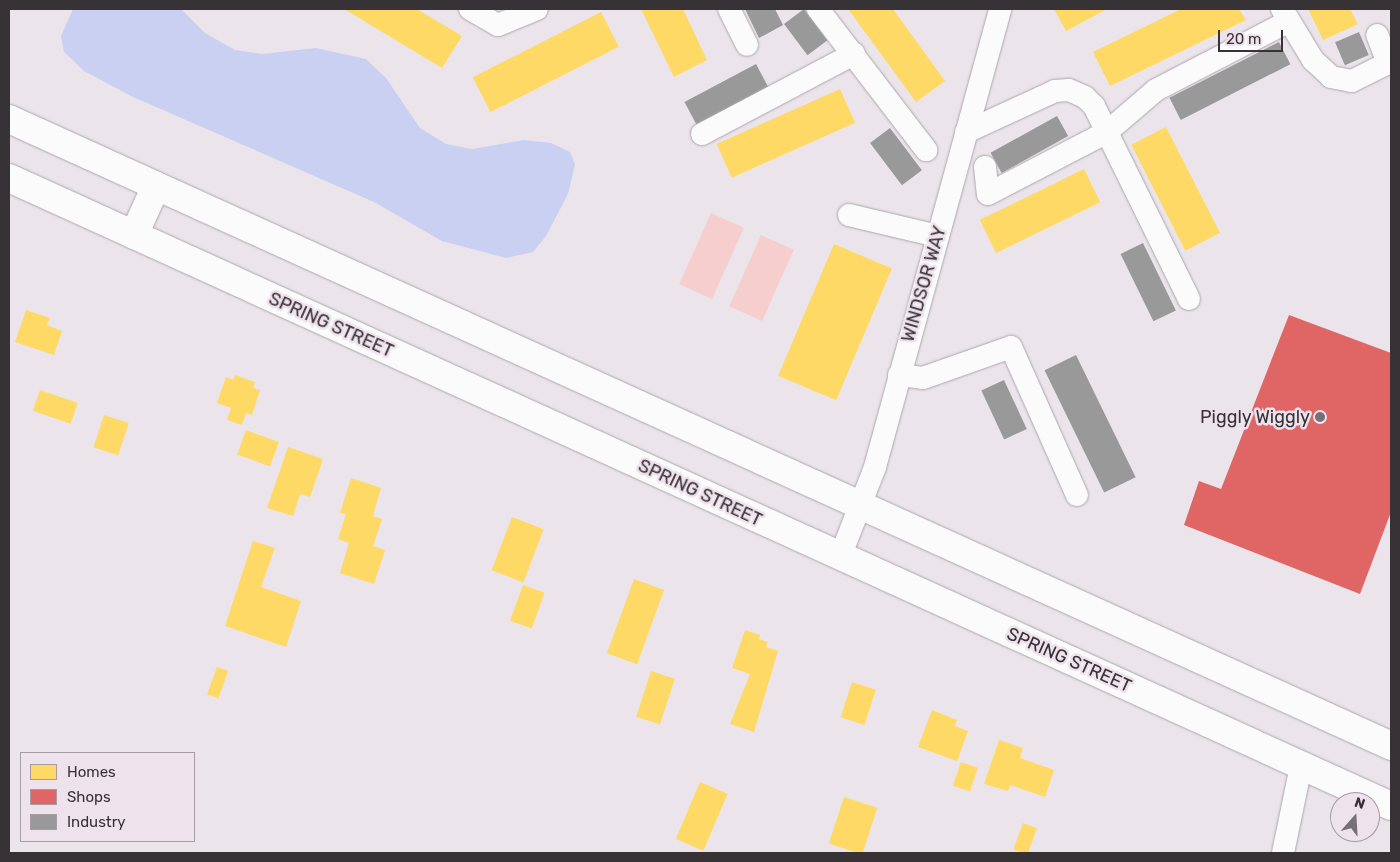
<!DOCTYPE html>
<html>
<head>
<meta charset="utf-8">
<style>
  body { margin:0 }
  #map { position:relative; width:1400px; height:862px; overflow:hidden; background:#ebe5eb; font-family:Rubik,sans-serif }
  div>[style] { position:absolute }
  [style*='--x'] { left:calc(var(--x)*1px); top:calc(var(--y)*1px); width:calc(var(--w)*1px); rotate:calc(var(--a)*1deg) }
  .green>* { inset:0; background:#f6cece; transform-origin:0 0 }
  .water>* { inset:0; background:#c9d0f1 }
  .homes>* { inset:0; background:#ffd966; transform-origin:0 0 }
  .shops>* { inset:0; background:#e06666 }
  .industry>* { inset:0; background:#999; transform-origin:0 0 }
  .roads { filter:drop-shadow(0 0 1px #aca7ac) drop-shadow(0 0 1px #aca7ac) }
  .minor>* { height:22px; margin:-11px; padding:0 11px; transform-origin:11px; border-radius:11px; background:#fcfbfc }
  .major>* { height:28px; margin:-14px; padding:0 14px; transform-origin:14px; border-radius:14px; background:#fcfbfc }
  .dots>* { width:14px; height:14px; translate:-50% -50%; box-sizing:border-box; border:2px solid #eee2ed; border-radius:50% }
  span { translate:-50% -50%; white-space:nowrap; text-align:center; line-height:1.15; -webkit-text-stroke:5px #eee2ed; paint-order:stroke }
  .street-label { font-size:18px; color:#373236 }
  .poi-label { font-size:18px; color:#373236 }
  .right { translate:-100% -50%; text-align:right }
  .frame { position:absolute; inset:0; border:10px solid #373236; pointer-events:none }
  .legend { position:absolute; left:20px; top:752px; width:175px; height:90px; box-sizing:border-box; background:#eee2ed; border:1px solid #a59ca4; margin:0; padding:6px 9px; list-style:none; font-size:15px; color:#373236 }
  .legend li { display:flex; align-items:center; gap:10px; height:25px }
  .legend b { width:25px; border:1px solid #a59ca4 }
  .north { position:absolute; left:1330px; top:792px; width:50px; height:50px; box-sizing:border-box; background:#eee2ed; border:1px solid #a59ca4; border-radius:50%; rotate:19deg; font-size:14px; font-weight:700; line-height:20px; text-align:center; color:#373236 }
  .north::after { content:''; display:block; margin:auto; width:18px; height:22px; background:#767175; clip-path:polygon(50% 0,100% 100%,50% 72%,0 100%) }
  .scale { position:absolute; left:1218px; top:30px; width:65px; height:22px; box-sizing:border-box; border:2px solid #373236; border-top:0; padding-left:6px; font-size:15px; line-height:18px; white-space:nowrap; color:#373236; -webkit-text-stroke:4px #eee2ed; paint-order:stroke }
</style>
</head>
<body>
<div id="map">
  <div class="green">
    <div style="left:711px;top:213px;width:36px;height:78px;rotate:24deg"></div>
    <div style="left:761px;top:235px;width:36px;height:78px;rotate:24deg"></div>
  </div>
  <div class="water">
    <div style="clip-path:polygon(73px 9px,181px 9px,205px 33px,235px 50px,262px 54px,316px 48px,366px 59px,386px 78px,420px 128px,446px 144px,472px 149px,524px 140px,551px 143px,570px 152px,575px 164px,568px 194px,546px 236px,533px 252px,506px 258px,442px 241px,374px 202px,133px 97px,84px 71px,64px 52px,61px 36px)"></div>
  </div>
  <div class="homes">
    <div style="clip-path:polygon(344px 9px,417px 9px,462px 36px,442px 68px)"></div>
    <div style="clip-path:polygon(641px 9px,683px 9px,707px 60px,674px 77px)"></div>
    <div style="clip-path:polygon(848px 9px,893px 9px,945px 81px,916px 102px)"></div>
    <div style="clip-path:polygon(1054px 9px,1107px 9px,1066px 31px)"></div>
    <div style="clip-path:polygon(1181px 9px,1239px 9px,1246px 20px,1110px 86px,1093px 52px)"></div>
    <div style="clip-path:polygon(1308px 9px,1350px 9px,1358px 24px,1323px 40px)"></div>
    <div style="left:601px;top:12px;width:39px;height:144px;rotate:63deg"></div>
    <div style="left:840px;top:89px;width:37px;height:135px;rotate:66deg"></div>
    <div style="left:1166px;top:127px;width:119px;height:39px;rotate:63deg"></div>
    <div style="left:1084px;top:169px;width:37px;height:116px;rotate:64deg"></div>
    <div style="left:834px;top:244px;width:63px;height:143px;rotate:23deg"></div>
    <div style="clip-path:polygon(26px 310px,50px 318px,47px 325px,62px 331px,54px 355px,15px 342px)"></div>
    <div style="clip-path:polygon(235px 375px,255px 382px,253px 388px,260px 390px,252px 415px,246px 413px,242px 425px,227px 420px,231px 408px,217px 403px,226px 377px,233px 380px)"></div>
    <div style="left:40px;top:390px;width:40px;height:22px;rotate:19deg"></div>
    <div style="left:104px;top:415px;width:26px;height:34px;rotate:18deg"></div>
    <div style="left:246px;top:430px;width:35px;height:26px;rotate:20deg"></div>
    <div style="clip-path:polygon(288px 447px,323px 459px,310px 497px,300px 494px,293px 516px,267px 508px)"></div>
    <div style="clip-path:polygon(351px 478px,381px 488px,373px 516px,382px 519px,373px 546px,385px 550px,374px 584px,340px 573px,349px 543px,338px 539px,346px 514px,340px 513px)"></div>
    <div style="left:512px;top:517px;width:34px;height:57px;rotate:21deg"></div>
    <div style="clip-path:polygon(253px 541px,275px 548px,261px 587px,301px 601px,286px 647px,225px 626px)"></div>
    <div style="left:634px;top:579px;width:32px;height:79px;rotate:20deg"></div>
    <div style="left:523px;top:585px;width:23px;height:38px;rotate:20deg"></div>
    <div style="clip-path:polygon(745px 630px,760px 635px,759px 639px,768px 642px,766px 647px,778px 651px,754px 732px,730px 724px,750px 674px,732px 668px)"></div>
    <div style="left:217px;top:667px;width:12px;height:29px;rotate:20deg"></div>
    <div style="left:651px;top:671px;width:25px;height:48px;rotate:18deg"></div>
    <div style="left:852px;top:682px;width:25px;height:37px;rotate:18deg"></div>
    <div style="clip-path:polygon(932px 710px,957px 720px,955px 726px,968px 731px,957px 761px,918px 747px)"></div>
    <div style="clip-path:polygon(999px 740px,1023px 748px,1020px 758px,1054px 770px,1045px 797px,1010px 785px,1008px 791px,984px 784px)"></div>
    <div style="left:961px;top:762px;width:18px;height:25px;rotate:19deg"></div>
    <div style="left:700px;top:782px;width:30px;height:62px;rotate:23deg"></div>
    <div style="left:844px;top:797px;width:35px;height:49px;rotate:18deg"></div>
    <div style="left:1023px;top:823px;width:15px;height:28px;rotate:20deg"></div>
  </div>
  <div class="shops">
    <div style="clip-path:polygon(1289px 315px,1391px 353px,1391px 512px,1360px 594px,1184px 525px,1199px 481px,1221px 489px)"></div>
  </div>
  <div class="industry">
    <div style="clip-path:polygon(745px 9px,775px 9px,783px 25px,759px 38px)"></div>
    <div style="left:804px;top:9px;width:39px;height:25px;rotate:53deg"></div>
    <div style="left:1359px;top:32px;width:25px;height:26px;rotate:67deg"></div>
    <div style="left:1279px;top:42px;width:25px;height:123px;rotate:63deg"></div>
    <div style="left:756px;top:64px;width:26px;height:81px;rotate:62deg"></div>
    <div style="left:1057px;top:116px;width:23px;height:76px;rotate:61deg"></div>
    <div style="left:890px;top:128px;width:53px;height:25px;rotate:53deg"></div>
    <div style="left:1143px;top:243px;width:75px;height:25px;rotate:64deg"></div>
    <div style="left:1076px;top:355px;width:136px;height:35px;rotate:64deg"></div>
    <div style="left:1004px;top:380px;width:54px;height:25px;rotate:65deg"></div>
  </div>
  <div class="roads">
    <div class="minor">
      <div style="--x:470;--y:9;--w:32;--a:30"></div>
      <div style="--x:498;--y:25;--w:42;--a:-22.3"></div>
      <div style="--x:729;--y:9;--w:40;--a:63.4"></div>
      <div style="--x:818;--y:9;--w:178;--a:52.5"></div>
      <div style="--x:1282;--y:9;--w:60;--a:58.7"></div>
      <div style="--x:1313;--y:60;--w:25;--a:43"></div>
      <div style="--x:1331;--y:77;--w:21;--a:11"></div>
      <div style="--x:1352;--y:81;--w:40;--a:-26.6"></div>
      <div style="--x:1388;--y:63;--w:30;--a:-111"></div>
      <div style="--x:966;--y:132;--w:98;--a:-24.7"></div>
      <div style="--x:1055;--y:91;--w:14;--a:-4"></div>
      <div style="--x:1069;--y:90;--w:17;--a:24"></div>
      <div style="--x:1085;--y:97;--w:13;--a:45"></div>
      <div style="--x:1094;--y:106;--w:215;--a:63.8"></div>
      <div style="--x:702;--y:134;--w:172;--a:-27.8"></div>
      <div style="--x:985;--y:167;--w:27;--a:84"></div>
      <div style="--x:988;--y:194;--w:134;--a:-27.5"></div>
      <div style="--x:1107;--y:132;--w:65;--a:-40.6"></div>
      <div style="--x:1156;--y:90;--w:150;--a:-27.4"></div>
      <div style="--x:849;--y:215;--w:91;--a:13.3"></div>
      <div style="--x:899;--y:375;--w:24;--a:7"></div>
      <div style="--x:923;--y:378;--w:93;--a:-19.4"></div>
      <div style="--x:1011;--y:347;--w:162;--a:66"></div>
      <div style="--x:840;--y:557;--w:97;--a:-68.7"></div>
      <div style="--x:875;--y:467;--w:475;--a:-74.7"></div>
      <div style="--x:1283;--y:853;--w:89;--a:-78.3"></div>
    </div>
    <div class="major">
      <div style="--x:9;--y:119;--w:1518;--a:24.4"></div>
      <div style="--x:9;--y:178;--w:1518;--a:24.44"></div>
      <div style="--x:134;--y:235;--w:54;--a:-65.8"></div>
    </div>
  </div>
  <div class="dots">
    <div style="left:1320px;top:417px;background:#767175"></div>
  </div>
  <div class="street-label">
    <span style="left:924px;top:284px;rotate:-74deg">WINDSOR WAY</span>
    <span style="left:331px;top:325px;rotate:24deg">SPRING STREET</span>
    <span style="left:700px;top:493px;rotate:25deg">SPRING STREET</span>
    <span style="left:1069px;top:660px;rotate:24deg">SPRING STREET</span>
  </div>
  <div class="poi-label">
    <span class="right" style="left:1310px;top:417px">Piggly Wiggly</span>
  </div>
  <div class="frame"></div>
  <ul class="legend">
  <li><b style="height:14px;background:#ffd966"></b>Homes</li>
  <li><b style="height:14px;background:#e06666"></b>Shops</li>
  <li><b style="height:14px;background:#999"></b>Industry</li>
  </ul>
  <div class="north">N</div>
  <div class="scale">20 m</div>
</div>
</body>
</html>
